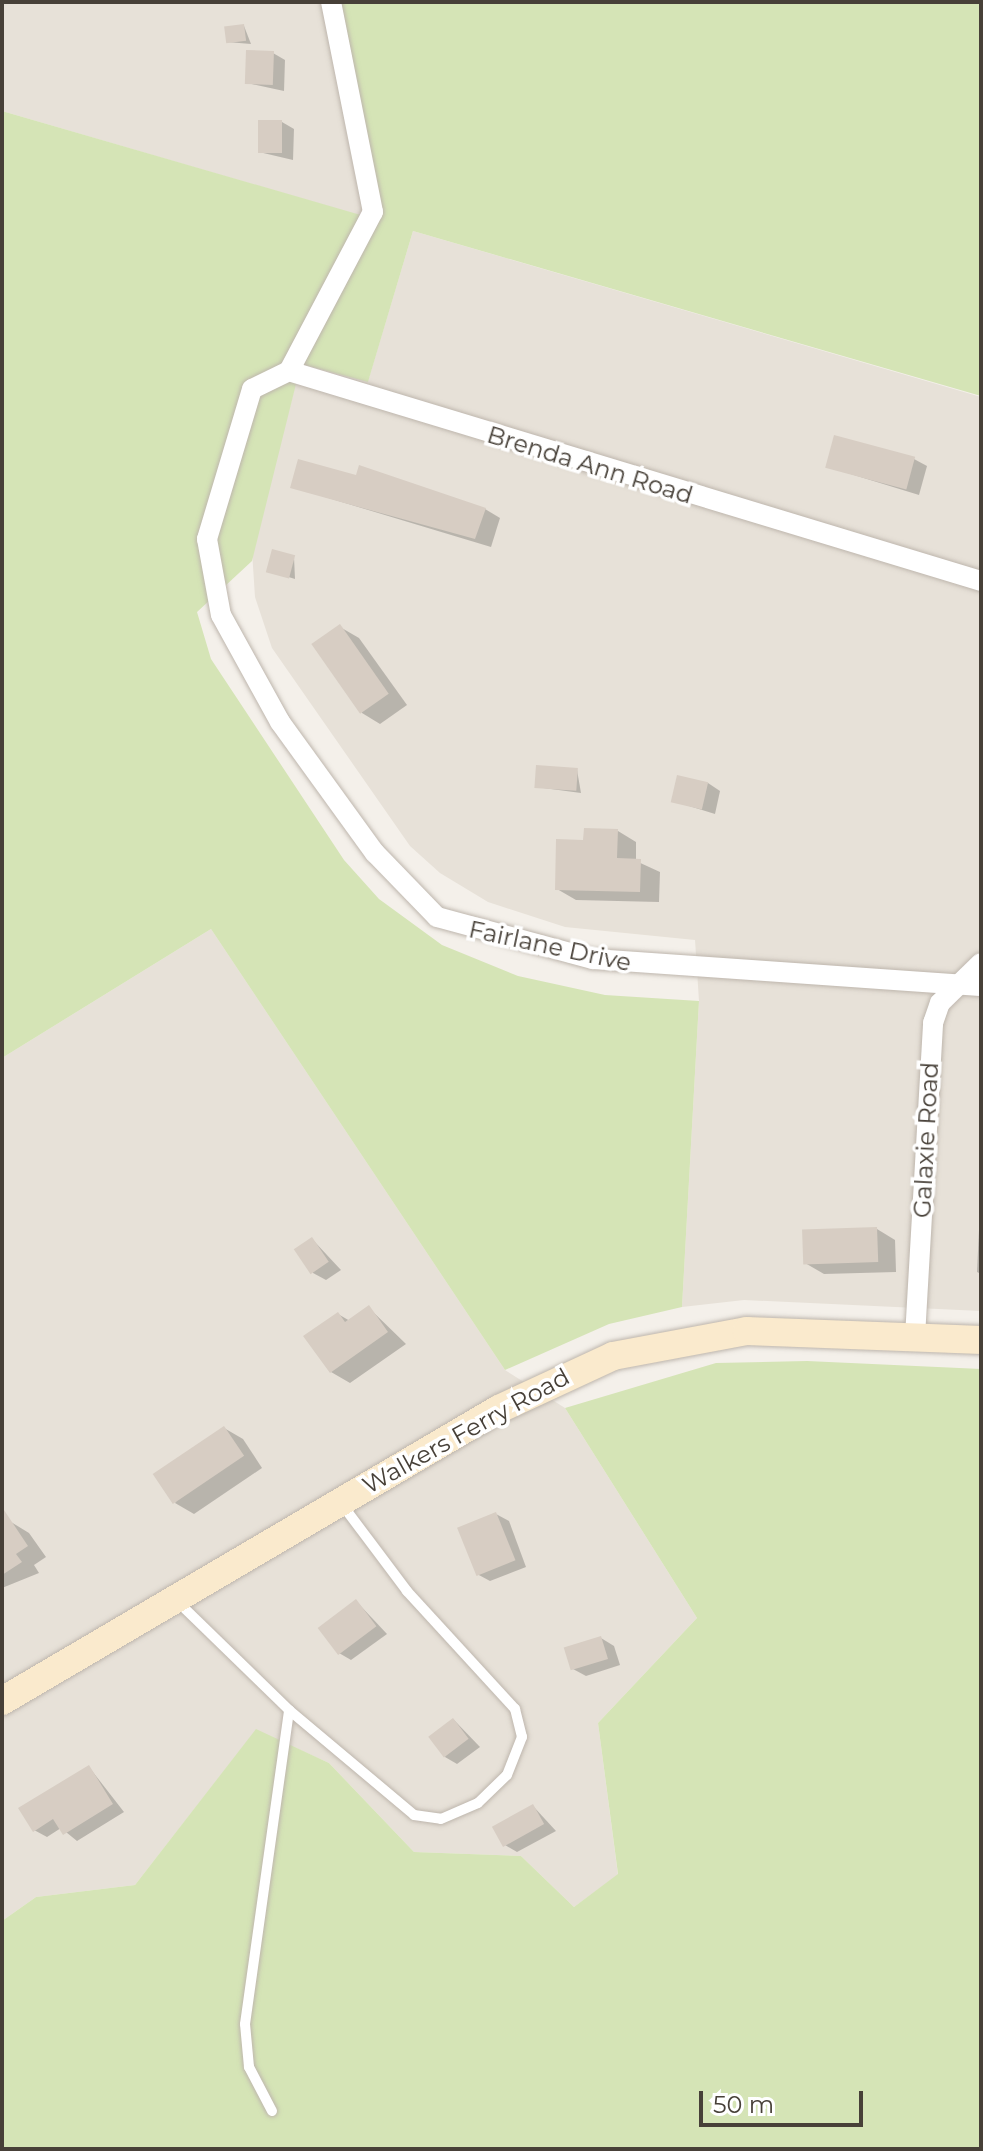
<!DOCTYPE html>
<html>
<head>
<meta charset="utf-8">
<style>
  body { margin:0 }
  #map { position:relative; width:983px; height:2151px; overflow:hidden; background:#f4f0ea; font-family:Montserrat,sans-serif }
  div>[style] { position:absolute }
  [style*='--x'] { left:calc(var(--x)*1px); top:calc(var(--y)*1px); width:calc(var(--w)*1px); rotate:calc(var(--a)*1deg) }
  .residential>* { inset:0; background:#e7e1d8 }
  .green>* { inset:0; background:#d5e4b6 }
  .shadow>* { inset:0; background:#0003 }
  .building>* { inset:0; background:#d7cdc3; transform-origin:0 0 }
  .roads { filter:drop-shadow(0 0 2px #beb6ad) drop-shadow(0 0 2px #beb6ad) }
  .lane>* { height:10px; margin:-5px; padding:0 5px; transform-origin:5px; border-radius:5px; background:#fff }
  .street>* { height:20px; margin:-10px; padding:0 10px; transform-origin:10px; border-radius:10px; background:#fff }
  .secondary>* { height:28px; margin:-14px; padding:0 14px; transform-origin:14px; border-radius:14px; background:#faeacd }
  span { translate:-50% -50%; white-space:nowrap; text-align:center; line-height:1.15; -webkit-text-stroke:7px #fff; paint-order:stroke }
  .street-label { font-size:24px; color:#474038 }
  .frame { position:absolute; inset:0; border:4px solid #474038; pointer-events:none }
  .scale { position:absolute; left:699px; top:2091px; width:164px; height:36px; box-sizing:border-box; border:4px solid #474038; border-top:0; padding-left:10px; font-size:24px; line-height:28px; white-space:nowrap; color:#474038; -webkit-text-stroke:6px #fff; paint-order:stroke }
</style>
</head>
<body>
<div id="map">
  <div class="residential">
    <div style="clip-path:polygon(2px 2px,338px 2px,372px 219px,2px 111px)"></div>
    <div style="clip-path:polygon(413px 231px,981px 397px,981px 1311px,744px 1300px,682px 1307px,699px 1001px,695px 940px,565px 927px,488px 902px,440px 873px,410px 846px,272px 648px,255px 597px,252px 551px,301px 364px,368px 381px)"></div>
    <div style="clip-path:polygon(211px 929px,505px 1370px,565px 1408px,697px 1618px,598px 1723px,618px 1875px,574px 1907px,521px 1856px,414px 1852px,329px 1763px,256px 1730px,135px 1885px,36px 1897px,2px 1921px,2px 1058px)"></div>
  </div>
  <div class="green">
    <div style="clip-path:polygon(338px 2px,981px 2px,981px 396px,413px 231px,368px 382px,301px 364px,252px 561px,197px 612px,211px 659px,344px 860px,379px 899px,442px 945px,518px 976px,605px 995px,699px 1001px,682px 1307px,609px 1324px,505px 1370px,211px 929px,2px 1058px,2px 111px,371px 218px)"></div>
    <div style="clip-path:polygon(807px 1361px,981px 1369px,981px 2149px,2px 2149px,2px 1921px,36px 1897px,135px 1885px,256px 1729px,329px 1763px,414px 1852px,521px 1856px,574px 1907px,618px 1874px,598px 1723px,697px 1618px,565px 1408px,716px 1363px)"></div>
  </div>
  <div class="shadow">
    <div style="clip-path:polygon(244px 26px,251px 44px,227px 42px)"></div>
    <div style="clip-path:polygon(273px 53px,285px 60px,284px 91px,247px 83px)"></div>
    <div style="clip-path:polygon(282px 122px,294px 129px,293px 160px,259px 152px)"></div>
    <div style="clip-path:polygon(914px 459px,927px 466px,919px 495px,828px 467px)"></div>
    <div style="clip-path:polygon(292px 487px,485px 509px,500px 518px,491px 547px)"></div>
    <div style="clip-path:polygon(294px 557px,295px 579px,269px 571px)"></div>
    <div style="clip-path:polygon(340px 627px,359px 638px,407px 705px,380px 724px,362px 713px)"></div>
    <div style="clip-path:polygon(577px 770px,581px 793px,536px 787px)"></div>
    <div style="clip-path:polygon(708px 783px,720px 791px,715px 814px,673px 801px)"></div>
    <div style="clip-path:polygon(618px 831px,636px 842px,636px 861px,660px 872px,659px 902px,576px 900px,557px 889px,585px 842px)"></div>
    <div style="clip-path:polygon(980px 1052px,981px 1052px,981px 1109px)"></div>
    <div style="clip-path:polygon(980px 1209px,981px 1209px,981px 1274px,977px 1272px)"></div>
    <div style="clip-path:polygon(877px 1229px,895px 1240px,896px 1272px,824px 1274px,805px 1263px)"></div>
    <div style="clip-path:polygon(312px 1239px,341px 1270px,326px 1280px,313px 1273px)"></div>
    <div style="clip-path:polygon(369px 1308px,406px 1344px,350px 1383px,331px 1372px,338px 1314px,350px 1321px)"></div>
    <div style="clip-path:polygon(224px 1428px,243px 1439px,262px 1468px,194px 1514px,175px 1503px)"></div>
    <div style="clip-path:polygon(496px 1514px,509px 1521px,526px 1567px,490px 1581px,477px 1574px)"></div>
    <div style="clip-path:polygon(11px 1522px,29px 1533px,46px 1557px,34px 1565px,39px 1573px,2px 1588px,2px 1527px)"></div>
    <div style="clip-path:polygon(356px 1601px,387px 1634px,351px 1660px,339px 1653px)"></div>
    <div style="clip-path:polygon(601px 1638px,614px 1646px,620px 1665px,586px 1676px,573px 1669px)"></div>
    <div style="clip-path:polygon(454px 1720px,480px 1747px,457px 1764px,445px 1757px)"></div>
    <div style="clip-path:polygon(89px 1767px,124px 1812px,77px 1841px,61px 1828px,47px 1837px,34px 1830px)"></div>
    <div style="clip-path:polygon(533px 1806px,556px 1831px,517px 1852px,505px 1845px)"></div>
  </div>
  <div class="building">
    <div style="left:244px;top:24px;width:17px;height:20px;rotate:83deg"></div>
    <div style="left:246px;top:50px;width:28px;height:34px;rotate:2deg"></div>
    <div style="left:258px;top:120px;width:24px;height:33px"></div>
    <div style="left:834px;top:435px;width:84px;height:34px;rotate:15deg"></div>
    <div style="clip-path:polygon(298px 459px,356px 475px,359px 465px,486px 508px,475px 539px,290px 488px)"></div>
    <div style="left:272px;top:549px;width:24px;height:24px;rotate:15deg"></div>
    <div style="left:340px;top:624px;width:85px;height:35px;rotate:55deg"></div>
    <div style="left:536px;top:765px;width:42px;height:23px;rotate:4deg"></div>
    <div style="left:677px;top:775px;width:32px;height:28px;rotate:13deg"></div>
    <div style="clip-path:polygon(584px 828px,618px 829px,617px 858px,641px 859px,640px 892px,555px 890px,556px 839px,583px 840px)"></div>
    <div style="left:877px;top:1227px;width:35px;height:75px;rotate:88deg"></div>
    <div style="left:312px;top:1237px;width:30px;height:22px;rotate:56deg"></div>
    <div style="clip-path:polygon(369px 1305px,388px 1332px,330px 1373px,303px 1336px,338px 1312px,345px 1322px)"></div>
    <div style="left:224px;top:1426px;width:36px;height:86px;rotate:56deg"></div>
    <div style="clip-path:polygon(2px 1507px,28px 1546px,16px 1554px,22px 1562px,2px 1575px)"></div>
    <div style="left:496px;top:1512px;width:52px;height:42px;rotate:68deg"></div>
    <div style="left:356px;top:1599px;width:34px;height:48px;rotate:53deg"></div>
    <div style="left:601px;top:1636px;width:24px;height:39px;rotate:73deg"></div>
    <div style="left:453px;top:1718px;width:26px;height:31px;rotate:53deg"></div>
    <div style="clip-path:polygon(89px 1765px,113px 1804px,63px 1835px,53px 1819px,33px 1832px,18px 1808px)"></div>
    <div style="left:533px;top:1804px;width:23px;height:47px;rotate:61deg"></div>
  </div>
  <div class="roads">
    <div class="lane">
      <div style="--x:177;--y:1601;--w:156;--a:44.2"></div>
      <div style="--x:289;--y:1710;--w:163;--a:40"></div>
      <div style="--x:414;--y:1815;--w:27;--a:8"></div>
      <div style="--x:441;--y:1819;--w:40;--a:-23.4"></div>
      <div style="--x:478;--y:1803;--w:40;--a:-44"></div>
      <div style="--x:507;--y:1775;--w:41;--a:-68.5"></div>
      <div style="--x:522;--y:1737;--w:29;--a:-104"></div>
      <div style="--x:515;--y:1709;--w:160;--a:-132.5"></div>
      <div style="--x:407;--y:1591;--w:110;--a:-126.9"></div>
      <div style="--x:272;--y:2111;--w:50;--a:-117.6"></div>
      <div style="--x:249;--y:2067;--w:43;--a:-95.3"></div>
      <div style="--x:245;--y:2024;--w:317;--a:-82"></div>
    </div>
    <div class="street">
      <div style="--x:289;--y:371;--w:180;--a:-62.2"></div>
      <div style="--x:373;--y:212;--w:214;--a:-101.3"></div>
      <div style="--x:981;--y:581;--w:723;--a:-163.12"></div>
      <div style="--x:289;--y:371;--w:41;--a:154.1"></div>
      <div style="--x:252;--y:389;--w:157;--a:106.7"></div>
      <div style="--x:207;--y:539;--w:77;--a:79.6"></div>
      <div style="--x:221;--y:615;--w:122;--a:61.1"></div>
      <div style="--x:280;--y:722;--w:162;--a:54.1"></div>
      <div style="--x:375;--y:853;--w:89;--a:45.9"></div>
      <div style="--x:437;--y:917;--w:162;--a:15.1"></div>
      <div style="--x:593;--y:959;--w:389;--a:4"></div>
      <div style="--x:915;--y:1337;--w:315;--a:-86.7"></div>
      <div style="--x:933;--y:1023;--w:21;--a:-71"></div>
      <div style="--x:940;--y:1003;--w:57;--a:-44.3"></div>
    </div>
    <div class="secondary">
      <div style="--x:2;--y:1701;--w:576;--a:-30.44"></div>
      <div style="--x:499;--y:1409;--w:126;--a:-24.9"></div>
      <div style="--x:613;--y:1356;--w:136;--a:-10.6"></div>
      <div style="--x:747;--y:1331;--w:234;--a:2.2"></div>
    </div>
  </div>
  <div class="street-label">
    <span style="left:590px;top:465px;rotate:17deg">Brenda Ann Road</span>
    <span style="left:550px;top:946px;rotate:12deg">Fairlane Drive</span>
    <span style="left:926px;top:1140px;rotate:-87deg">Galaxie Road</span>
    <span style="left:466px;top:1431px;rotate:-29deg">Walkers Ferry Road</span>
  </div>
  <div class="frame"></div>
  <div class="scale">50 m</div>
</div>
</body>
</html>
